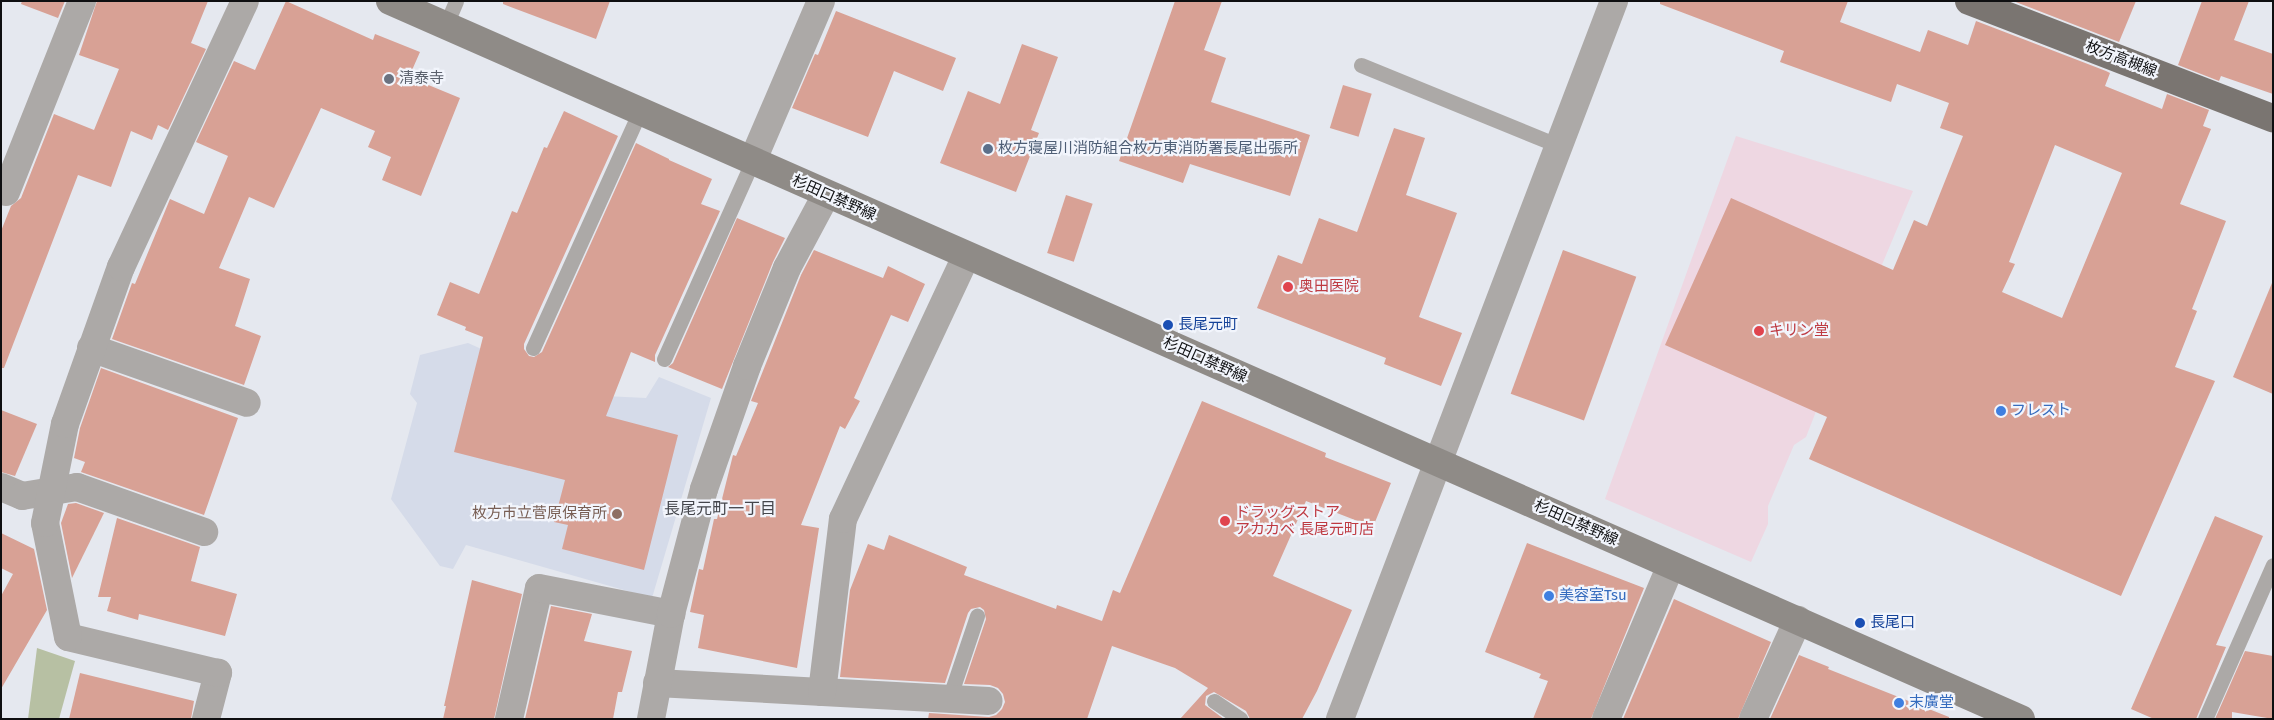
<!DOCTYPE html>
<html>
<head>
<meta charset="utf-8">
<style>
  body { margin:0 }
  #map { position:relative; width:2274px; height:720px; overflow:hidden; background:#e5e8ef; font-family:"Fira Sans","Noto Sans JP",sans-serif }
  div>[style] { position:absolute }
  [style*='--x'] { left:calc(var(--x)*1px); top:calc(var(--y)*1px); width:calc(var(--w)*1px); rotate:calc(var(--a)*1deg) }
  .commercial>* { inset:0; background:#eed7e2 }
  .built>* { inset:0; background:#d5dbe9 }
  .green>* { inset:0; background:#b7c0a3 }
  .building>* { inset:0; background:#d8a195; transform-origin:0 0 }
  .service>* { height:15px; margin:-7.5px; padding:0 7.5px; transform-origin:7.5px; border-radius:7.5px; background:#aca9a7 }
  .minor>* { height:28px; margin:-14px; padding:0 14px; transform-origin:14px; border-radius:14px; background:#aca9a7 }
  .secondary>* { height:28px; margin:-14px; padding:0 14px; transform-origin:14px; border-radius:14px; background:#8f8b87 }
  .primary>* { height:28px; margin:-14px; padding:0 14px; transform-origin:14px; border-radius:14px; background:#7a7571 }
  .dots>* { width:14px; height:14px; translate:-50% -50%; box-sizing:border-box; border:2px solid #f2f5fc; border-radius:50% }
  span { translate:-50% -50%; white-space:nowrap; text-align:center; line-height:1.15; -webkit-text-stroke:4.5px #f2f5fc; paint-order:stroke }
  .street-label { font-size:15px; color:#0e0f11 }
  .worship-label { font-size:15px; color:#5b616d }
  .left { translate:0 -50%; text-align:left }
  .service-label { font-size:15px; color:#4e5e75 }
  .health-label { font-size:15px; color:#be3a42 }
  .transit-label { font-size:15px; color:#164399 }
  .shop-label { font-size:15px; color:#366cbe }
  .education-label { font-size:15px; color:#785e54 }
  .right { translate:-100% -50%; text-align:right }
  .neighbourhood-label { font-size:16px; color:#44464c }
  .frame { position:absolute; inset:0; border:2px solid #0e0f11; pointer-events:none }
</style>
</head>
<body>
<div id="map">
  <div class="commercial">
    <div style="clip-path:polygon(1736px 136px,1913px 191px,1865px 305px,1857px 307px,1806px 437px,1794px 445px,1768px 506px,1768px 524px,1751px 562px,1605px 499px)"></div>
  </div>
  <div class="built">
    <div style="clip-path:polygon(468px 343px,584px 395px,646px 398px,659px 377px,711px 398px,652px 598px,466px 545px,453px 569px,440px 566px,391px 499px,417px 403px,410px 394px,420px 355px)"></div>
  </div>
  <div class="green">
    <div style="clip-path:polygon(37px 648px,75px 661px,59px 719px,28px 719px)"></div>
  </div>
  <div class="building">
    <div style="clip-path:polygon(22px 1px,65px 1px,58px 18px,21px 4px)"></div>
    <div style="clip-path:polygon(97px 1px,208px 1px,191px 43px,206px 49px,168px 130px,158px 125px,152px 140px,131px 131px,111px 187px,78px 175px,4px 368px,1px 368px,1px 231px,11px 206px,21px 198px,54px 114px,94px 130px,119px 69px,79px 55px)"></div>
    <div style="clip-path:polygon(286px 1px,373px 40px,375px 34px,420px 52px,409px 77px,460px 98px,421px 196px,382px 180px,391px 157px,368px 147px,375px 131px,321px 108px,274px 208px,249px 197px,219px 268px,250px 279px,235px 326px,261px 336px,244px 385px,112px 339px,132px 283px,135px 284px,170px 199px,204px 214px,228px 156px,196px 142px,234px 61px,255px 70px)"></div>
    <div style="clip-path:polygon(503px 1px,610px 1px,596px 39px,503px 4px)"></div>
    <div style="clip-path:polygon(1175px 1px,1222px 1px,1204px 50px,1226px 58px,1211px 102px,1310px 135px,1290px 196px,1190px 164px,1183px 183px,1119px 161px)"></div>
    <div style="clip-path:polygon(evenodd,1660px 1px,1848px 1px,1840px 22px,1920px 52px,1928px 30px,1968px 45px,1976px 21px,2106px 71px,2110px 73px,2105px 86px,2162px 109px,2167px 94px,2209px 110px,2203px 126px,2211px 129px,2180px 204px,2226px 221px,2192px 309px,2197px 311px,2175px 367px,2215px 381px,2121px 596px,1809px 459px,1827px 417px,1665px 345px,1731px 198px,1893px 270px,1914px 220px,1927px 226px,1963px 136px,1940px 128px,1949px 103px,1897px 84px,1891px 102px,1780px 62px,1784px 51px,1660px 4px,1660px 1px,2055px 145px,2122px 173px,2062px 318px,2002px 292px,2015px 264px,2009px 262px,2055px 145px)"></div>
    <div style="clip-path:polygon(2013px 1px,2136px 1px,2119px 42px)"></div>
    <div style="clip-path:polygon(2202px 1px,2249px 1px,2234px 40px,2273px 54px,2273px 94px,2221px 76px,2219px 81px,2178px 65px)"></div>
    <div style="clip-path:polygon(836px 11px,956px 58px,943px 91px,894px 71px,868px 137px,792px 108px,815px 54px,818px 55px)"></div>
    <div style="clip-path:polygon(1022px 44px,1058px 57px,1031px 130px,1039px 133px,1016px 192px,940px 163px,968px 91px,1000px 104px)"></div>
    <div style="left:1343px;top:85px;width:30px;height:45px;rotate:17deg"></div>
    <div style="clip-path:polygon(564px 111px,618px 136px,524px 344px,524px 349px,529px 356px,534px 357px,542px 352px,636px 143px,669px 159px,669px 160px,712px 179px,701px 204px,720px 211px,655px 355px,655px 362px,631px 352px,606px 416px,678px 435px,644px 570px,562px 549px,568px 525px,554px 522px,565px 480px,454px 452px,483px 337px,465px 330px,466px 327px,437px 315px,450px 282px,479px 294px,512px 211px,517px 213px,544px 147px,547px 148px)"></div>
    <div style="clip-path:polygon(1394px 128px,1425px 138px,1406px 195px,1457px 213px,1419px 317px,1462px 333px,1441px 386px,1384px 364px,1386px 358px,1257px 308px,1278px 255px,1302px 264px,1319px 218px,1357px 232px)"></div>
    <div style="left:1066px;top:195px;width:28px;height:61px;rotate:18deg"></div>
    <div style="clip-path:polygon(737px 218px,785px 238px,773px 262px,722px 389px,668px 367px,673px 363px)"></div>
    <div style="clip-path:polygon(814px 250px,883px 278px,888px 266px,925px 284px,908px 322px,891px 315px,854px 398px,860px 401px,845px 429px,840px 426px,801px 525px,819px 528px,797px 668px,698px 648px,704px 615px,690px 612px,699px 569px,703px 570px,714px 519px,717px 519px,733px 455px,736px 456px,758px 403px,751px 401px,801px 275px)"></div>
    <div style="left:1563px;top:250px;width:78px;height:153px;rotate:20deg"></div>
    <div style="clip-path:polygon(2272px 283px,2273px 283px,2273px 394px,2233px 377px)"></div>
    <div style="clip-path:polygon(101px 368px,238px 418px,204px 515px,81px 472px,85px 462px,74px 458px,80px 428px)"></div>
    <div style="clip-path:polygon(1202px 401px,1326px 453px,1325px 457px,1391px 483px,1373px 527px,1306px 501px,1273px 576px,1352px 610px,1317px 691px,1302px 719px,1250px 719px,1246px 711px,1214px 692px,1206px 696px,1205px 705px,1224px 719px,1180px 719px,1208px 688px,1175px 668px,1112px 646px,1087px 719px,928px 719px,929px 713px,989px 717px,996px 715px,1002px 709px,1005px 702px,1003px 694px,998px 688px,990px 685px,964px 684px,986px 619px,984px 610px,980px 607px,971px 609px,968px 613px,945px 683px,840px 677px,850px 590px,868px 544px,884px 550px,889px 535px,967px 567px,964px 575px,1056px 609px,1057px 605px,1102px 621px,1113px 590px,1120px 593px)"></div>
    <div style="clip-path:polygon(1px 410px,37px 424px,15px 476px,1px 472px)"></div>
    <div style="clip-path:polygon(76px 503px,104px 513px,72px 578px,61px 523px,68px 504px)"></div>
    <div style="clip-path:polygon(2215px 516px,2263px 536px,2216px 645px,2226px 647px,2196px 719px,2154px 719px,2131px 709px)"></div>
    <div style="clip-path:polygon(117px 518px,200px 547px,191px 581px,237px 594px,225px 636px,139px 614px,138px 620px,107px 611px,111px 597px,98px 597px)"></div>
    <div style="clip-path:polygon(1px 533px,34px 549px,47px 610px,1px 689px,1px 596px,13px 574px,1px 568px)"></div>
    <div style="clip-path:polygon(1527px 543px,1644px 588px,1591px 719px,1533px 719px,1548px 681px,1539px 678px,1541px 674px,1485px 652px)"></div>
    <div style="clip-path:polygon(472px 580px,522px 594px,494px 719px,443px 719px,446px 706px,444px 706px)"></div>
    <div style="clip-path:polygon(1674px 599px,1771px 642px,1738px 719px,1623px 719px)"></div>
    <div style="clip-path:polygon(551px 606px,592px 614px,584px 641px,632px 651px,622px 692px,618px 692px,613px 719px,525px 719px)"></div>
    <div style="clip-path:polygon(2245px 651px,2273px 656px,2273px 719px,2232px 712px,2232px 719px,2215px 719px)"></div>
    <div style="clip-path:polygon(1799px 655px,1829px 667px,1828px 669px,1949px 717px,1949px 719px,1770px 719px)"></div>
    <div style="clip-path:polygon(80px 673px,194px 701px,191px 719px,69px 719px)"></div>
  </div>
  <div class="service">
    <div style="--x:445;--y:27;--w:28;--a:-67"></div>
    <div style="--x:1361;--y:65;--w:214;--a:22.2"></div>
    <div style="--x:533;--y:348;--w:258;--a:-65.7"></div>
    <div style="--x:664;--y:359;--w:216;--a:-65.9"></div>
    <div style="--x:949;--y:699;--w:88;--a:-71.4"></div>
    <div style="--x:1214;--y:701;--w:32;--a:34"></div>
    <div style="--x:2205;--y:719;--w:168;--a:-66.2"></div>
  </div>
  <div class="minor">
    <div style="--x:752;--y:162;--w:175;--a:-66.8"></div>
    <div style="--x:6;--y:192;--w:206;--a:-68.3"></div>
    <div style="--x:91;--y:348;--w:165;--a:19.4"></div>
    <div style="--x:1;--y:487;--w:23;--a:23"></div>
    <div style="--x:22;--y:496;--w:56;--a:-9.3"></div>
    <div style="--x:77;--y:487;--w:135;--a:19.5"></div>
    <div style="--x:657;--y:683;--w:332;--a:3.1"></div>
    <div style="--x:822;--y:692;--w:174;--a:-83.1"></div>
    <div style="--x:843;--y:519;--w:290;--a:-64.9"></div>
    <div style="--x:206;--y:719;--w:48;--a:-75.4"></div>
    <div style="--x:218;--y:673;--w:154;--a:-166.5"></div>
    <div style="--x:68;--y:637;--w:116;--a:-101.4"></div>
    <div style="--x:45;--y:523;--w:101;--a:-78.6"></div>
    <div style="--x:65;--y:424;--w:167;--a:-70.4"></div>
    <div style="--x:121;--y:267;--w:293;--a:-65"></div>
    <div style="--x:509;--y:719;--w:134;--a:-77.1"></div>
    <div style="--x:539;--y:588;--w:135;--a:11.1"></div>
    <div style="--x:651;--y:719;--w:107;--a:-79.2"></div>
    <div style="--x:671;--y:614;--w:129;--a:-75.2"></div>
    <div style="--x:704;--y:489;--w:130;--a:-70.7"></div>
    <div style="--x:747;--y:366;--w:106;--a:-67.8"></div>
    <div style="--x:787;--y:268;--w:83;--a:-61.9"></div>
    <div style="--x:1340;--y:719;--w:769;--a:-69.11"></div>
    <div style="--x:1606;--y:719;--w:167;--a:-67.1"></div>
    <div style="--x:1753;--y:719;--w:109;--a:-65.6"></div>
  </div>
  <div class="secondary">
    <div style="--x:390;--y:1;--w:1782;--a:23.76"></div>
  </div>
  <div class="primary">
    <div style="--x:1969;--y:1;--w:326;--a:21.1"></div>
  </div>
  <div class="dots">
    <div style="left:389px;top:79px;background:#6b7280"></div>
    <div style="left:988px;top:149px;background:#5c6f8a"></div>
    <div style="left:1288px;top:287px;background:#e0444e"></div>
    <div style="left:1168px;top:325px;background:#1a4fb4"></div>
    <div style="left:1759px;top:331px;background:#e0444e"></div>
    <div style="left:2001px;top:411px;background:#3f7fe0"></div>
    <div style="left:617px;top:514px;background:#8d6e63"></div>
    <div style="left:1225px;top:521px;background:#e0444e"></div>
    <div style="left:1549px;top:596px;background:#3f7fe0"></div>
    <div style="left:1860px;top:623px;background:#1a4fb4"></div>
    <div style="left:1899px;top:703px;background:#3f7fe0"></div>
  </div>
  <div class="street-label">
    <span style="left:2121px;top:59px;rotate:21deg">枚方高槻線</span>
    <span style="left:834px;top:198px;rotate:24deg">杉田口禁野線</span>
    <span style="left:1205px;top:360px;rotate:24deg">杉田口禁野線</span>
    <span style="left:1576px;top:523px;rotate:24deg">杉田口禁野線</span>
  </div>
  <div class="worship-label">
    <span class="left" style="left:399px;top:79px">清泰寺</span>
  </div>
  <div class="service-label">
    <span class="left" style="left:998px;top:149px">枚方寝屋川消防組合枚方東消防署長尾出張所</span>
  </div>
  <div class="health-label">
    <span class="left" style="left:1299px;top:287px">奥田医院</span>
    <span class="left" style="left:1769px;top:331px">キリン堂</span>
    <span class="left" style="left:1235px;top:521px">ドラッグストア<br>アカカベ 長尾元町店</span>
  </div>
  <div class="transit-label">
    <span class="left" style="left:1178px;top:325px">長尾元町</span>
    <span class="left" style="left:1870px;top:623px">長尾口</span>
  </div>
  <div class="shop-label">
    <span class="left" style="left:2011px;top:411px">フレスト</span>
    <span class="left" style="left:1559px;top:596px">美容室Tsu</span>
    <span class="left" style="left:1909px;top:703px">末廣堂</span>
  </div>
  <div class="education-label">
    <span class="right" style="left:607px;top:514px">枚方市立菅原保育所</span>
  </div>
  <div class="neighbourhood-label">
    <span style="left:720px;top:509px">長尾元町一丁目</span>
  </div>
  <div class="frame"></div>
</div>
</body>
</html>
